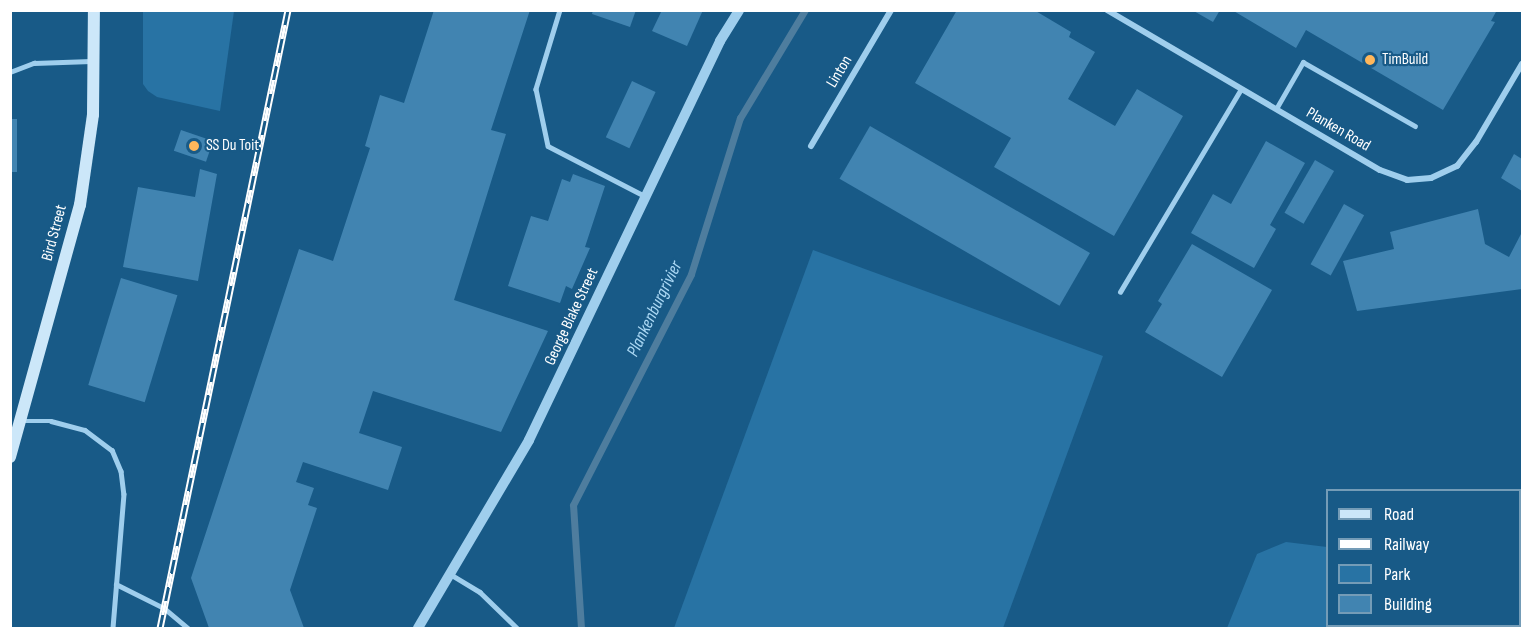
<!DOCTYPE html>
<html>
<head>
<meta charset="utf-8">
<style>
  body { margin:0 }
  #map { position:relative; width:1533px; height:639px; overflow:hidden; background:#185a87; font-family:"Sofia Sans Condensed",sans-serif }
  div>[style] { position:absolute }
  [style*='--x'] { left:calc(var(--x)*1px); top:calc(var(--y)*1px); width:calc(var(--w)*1px); rotate:calc(var(--a)*1deg) }
  .green>* { inset:0; background:#2873a4 }
  .stream>* { height:7px; margin:-3.5px; padding:0 3.5px; transform-origin:3.5px; border-radius:3.5px; background:#4e7d9e }
  .building>* { inset:0; background:#4184b1; transform-origin:0 0 }
  .service>* { height:4.5px; margin:-2.25px; padding:0 2.25px; transform-origin:2.25px; border-radius:2.25px; background:#9fceed }
  .minor>* { height:6px; margin:-3px; padding:0 3px; transform-origin:3px; border-radius:3px; background:#9fceed }
  .tertiary>* { height:10px; margin:-5px; padding:0 5px; transform-origin:5px; border-radius:5px; background:#9fceed }
  .secondary>* { height:12px; margin:-6px; padding:0 6px; transform-origin:6px; border-radius:6px; background:#cce7f9 }
  .rail>* { height:7px; margin-top:-3.5px; transform-origin:0; background:repeating-linear-gradient(90deg,#185a87 0 14px,#fff 0 28px); box-sizing:border-box; border-block:2px solid #fff }
  .dots>* { width:16px; height:16px; translate:-50% -50%; box-sizing:border-box; border:3px solid #185a87; border-radius:50% }
  span { translate:-50% -50%; white-space:nowrap; text-align:center; line-height:1.15; -webkit-text-stroke:4.5px #185a87; paint-order:stroke }
  .poi-label { font-size:16px; color:#fff }
  .left { translate:0 -50%; text-align:left }
  .street-label { font-size:16px; color:#fff }
  .water-label { font-size:18px; color:#abd8f4; font-style:italic }
  .frame { position:absolute; inset:0; border:12px solid #fff; pointer-events:none }
  .legend { position:absolute; left:1326px; top:489px; width:195px; height:138px; box-sizing:border-box; background:#185a87; border:2px solid #749cb7; margin:0; padding:8px 10px; list-style:none; font-size:18px; color:#fff }
  .legend li { display:flex; align-items:center; gap:12px; height:30px }
  .legend b { width:30px; border:2px solid #749cb7 }
</style>
</head>
<body>
<div id="map">
  <div class="green">
    <div style="clip-path:polygon(143px 11px,234px 11px,220px 111px,157px 97px,148px 91px,143px 84px)"></div>
    <div style="clip-path:polygon(813px 250px,1103px 356px,1003px 628px,674px 628px)"></div>
    <div style="clip-path:polygon(1286px 542px,1327px 547px,1328px 626px,1416px 626px,1415px 628px,1227px 628px,1257px 554px)"></div>
  </div>
  <div class="stream">
    <div style="--x:581;--y:628;--w:123;--a:-93.7"></div>
    <div style="--x:573;--y:505;--w:259;--a:-62.9"></div>
    <div style="--x:691;--y:274;--w:164;--a:-72.6"></div>
    <div style="--x:740;--y:118;--w:126;--a:-59"></div>
  </div>
  <div class="building">
    <div style="clip-path:polygon(434px 10px,530px 10px,491px 130px,506px 134px,454px 300px,548px 331px,501px 432px,373px 391px,359px 433px,402px 447px,388px 490px,303px 462px,296px 482px,314px 488px,308px 505px,317px 508px,290px 590px,304px 628px,209px 628px,191px 578px,299px 249px,333px 261px,370px 148px,365px 146px,380px 95px,404px 103px)"></div>
    <div style="clip-path:polygon(593px 10px,636px 10px,630px 27px,592px 14px)"></div>
    <div style="clip-path:polygon(662px 10px,703px 10px,687px 46px,652px 31px)"></div>
    <div style="clip-path:polygon(957px 10px,1034px 10px,1071px 32px,1069px 37px,1095px 52px,1068px 99px,1115px 126px,1137px 89px,1183px 116px,1114px 236px,994px 167px,1011px 138px,915px 83px)"></div>
    <div style="clip-path:polygon(1192px 10px,1220px 10px,1213px 22px)"></div>
    <div style="clip-path:polygon(1232px 10px,1497px 10px,1491px 21px,1495px 22px,1443px 110px,1306px 30px,1296px 48px)"></div>
    <div style="left:632px;top:81px;width:26px;height:62px;rotate:25deg"></div>
    <div style="left:10px;top:119px;width:7px;height:53px"></div>
    <div style="left:870px;top:126px;width:254px;height:61px;rotate:30deg"></div>
    <div style="left:181px;top:130px;width:34px;height:22px;rotate:19deg"></div>
    <div style="clip-path:polygon(1266px 141px,1305px 163px,1270px 225px,1276px 229px,1254px 268px,1191px 233px,1213px 194px,1231px 204px)"></div>
    <div style="clip-path:polygon(1514px 154px,1522px 159px,1522px 191px,1501px 178px)"></div>
    <div style="left:1315px;top:160px;width:22px;height:61px;rotate:30deg"></div>
    <div style="clip-path:polygon(200px 169px,217px 174px,198px 281px,123px 267px,138px 187px,195px 197px)"></div>
    <div style="clip-path:polygon(573px 174px,605px 186px,585px 247px,590px 248px,572px 289px,566px 286px,560px 303px,508px 286px,531px 216px,548px 221px,562px 179px,570px 182px)"></div>
    <div style="left:1344px;top:204px;width:23px;height:69px;rotate:29deg"></div>
    <div style="clip-path:polygon(1478px 209px,1485px 244px,1509px 257px,1522px 232px,1522px 289px,1357px 311px,1343px 261px,1394px 249px,1390px 232px)"></div>
    <div style="clip-path:polygon(1192px 244px,1272px 290px,1222px 377px,1145px 332px,1162px 304px,1158px 301px)"></div>
    <div style="left:121px;top:278px;width:59px;height:112px;rotate:17deg"></div>
  </div>
  <div class="service">
    <div style="--x:560;--y:10;--w:83;--a:106.9"></div>
    <div style="--x:536;--y:89;--w:58;--a:78.1"></div>
    <div style="--x:548;--y:146;--w:109;--a:27.3"></div>
    <div style="--x:10;--y:72;--w:26;--a:-21"></div>
    <div style="--x:34;--y:63;--w:57;--a:-2"></div>
    <div style="--x:1276;--y:109;--w:54;--a:-60.1"></div>
    <div style="--x:1303;--y:62;--w:129;--a:29.7"></div>
    <div style="--x:1120;--y:292;--w:236;--a:-59.2"></div>
    <div style="--x:22;--y:421;--w:29;--a:0"></div>
    <div style="--x:51;--y:421;--w:35;--a:15"></div>
    <div style="--x:85;--y:430;--w:34;--a:37"></div>
    <div style="--x:112;--y:450;--w:23;--a:67"></div>
    <div style="--x:121;--y:471;--w:23;--a:83"></div>
    <div style="--x:124;--y:494;--w:134;--a:94.7"></div>
    <div style="--x:450;--y:574;--w:35;--a:31"></div>
    <div style="--x:480;--y:592;--w:52;--a:44.2"></div>
    <div style="--x:116;--y:584;--w:54;--a:26.6"></div>
    <div style="--x:164;--y:608;--w:31;--a:40"></div>
  </div>
  <div class="minor">
    <div style="--x:1107;--y:10;--w:316;--a:30.4"></div>
    <div style="--x:1380;--y:170;--w:29;--a:20"></div>
    <div style="--x:1407;--y:180;--w:24;--a:-5"></div>
    <div style="--x:1431;--y:178;--w:29;--a:-25"></div>
    <div style="--x:1457;--y:166;--w:31;--a:-52"></div>
    <div style="--x:1476;--y:142;--w:91;--a:-59.5"></div>
    <div style="--x:811;--y:146;--w:158;--a:-59.5"></div>
  </div>
  <div class="tertiary">
    <div style="--x:418;--y:628;--w:218;--a:-59.4"></div>
    <div style="--x:529;--y:440;--w:442;--a:-64.4"></div>
    <div style="--x:720;--y:41;--w:36;--a:-58"></div>
  </div>
  <div class="secondary">
    <div style="--x:10;--y:457;--w:262;--a:-74.5"></div>
    <div style="--x:80;--y:205;--w:91;--a:-81.8"></div>
    <div style="--x:93;--y:115;--w:105;--a:-89.5"></div>
  </div>
  <div class="rail">
    <div style="--x:160;--y:628;--w:631;--a:-78.3"></div>
  </div>
  <div class="dots">
    <div style="left:1370px;top:60px;background:#ffb75b"></div>
    <div style="left:194px;top:146px;background:#ffb75b"></div>
  </div>
  <div class="poi-label">
    <span class="left" style="left:1382px;top:60px">TimBuild</span>
    <span class="left" style="left:206px;top:146px">SS Du Toit</span>
  </div>
  <div class="street-label">
    <span style="left:840px;top:72px;rotate:-59deg">Linton</span>
    <span style="left:1338px;top:130px;rotate:30deg">Planken Road</span>
    <span style="left:55px;top:233px;rotate:-75deg">Bird Street</span>
    <span style="left:572px;top:317px;rotate:-65deg">George Blake Street</span>
  </div>
  <div class="water-label">
    <span style="left:655px;top:309px;rotate:-64deg">Plankenburgrivier</span>
  </div>
  <div class="frame"></div>
  <ul class="legend">
  <li><b style="height:8px;background:#cce7f9"></b>Road</li>
  <li><b style="height:8px;background:#fff"></b>Railway</li>
  <li><b style="height:16px;background:#2873a4"></b>Park</li>
  <li><b style="height:16px;background:#4184b1"></b>Building</li>
  </ul>
</div>
</body>
</html>
